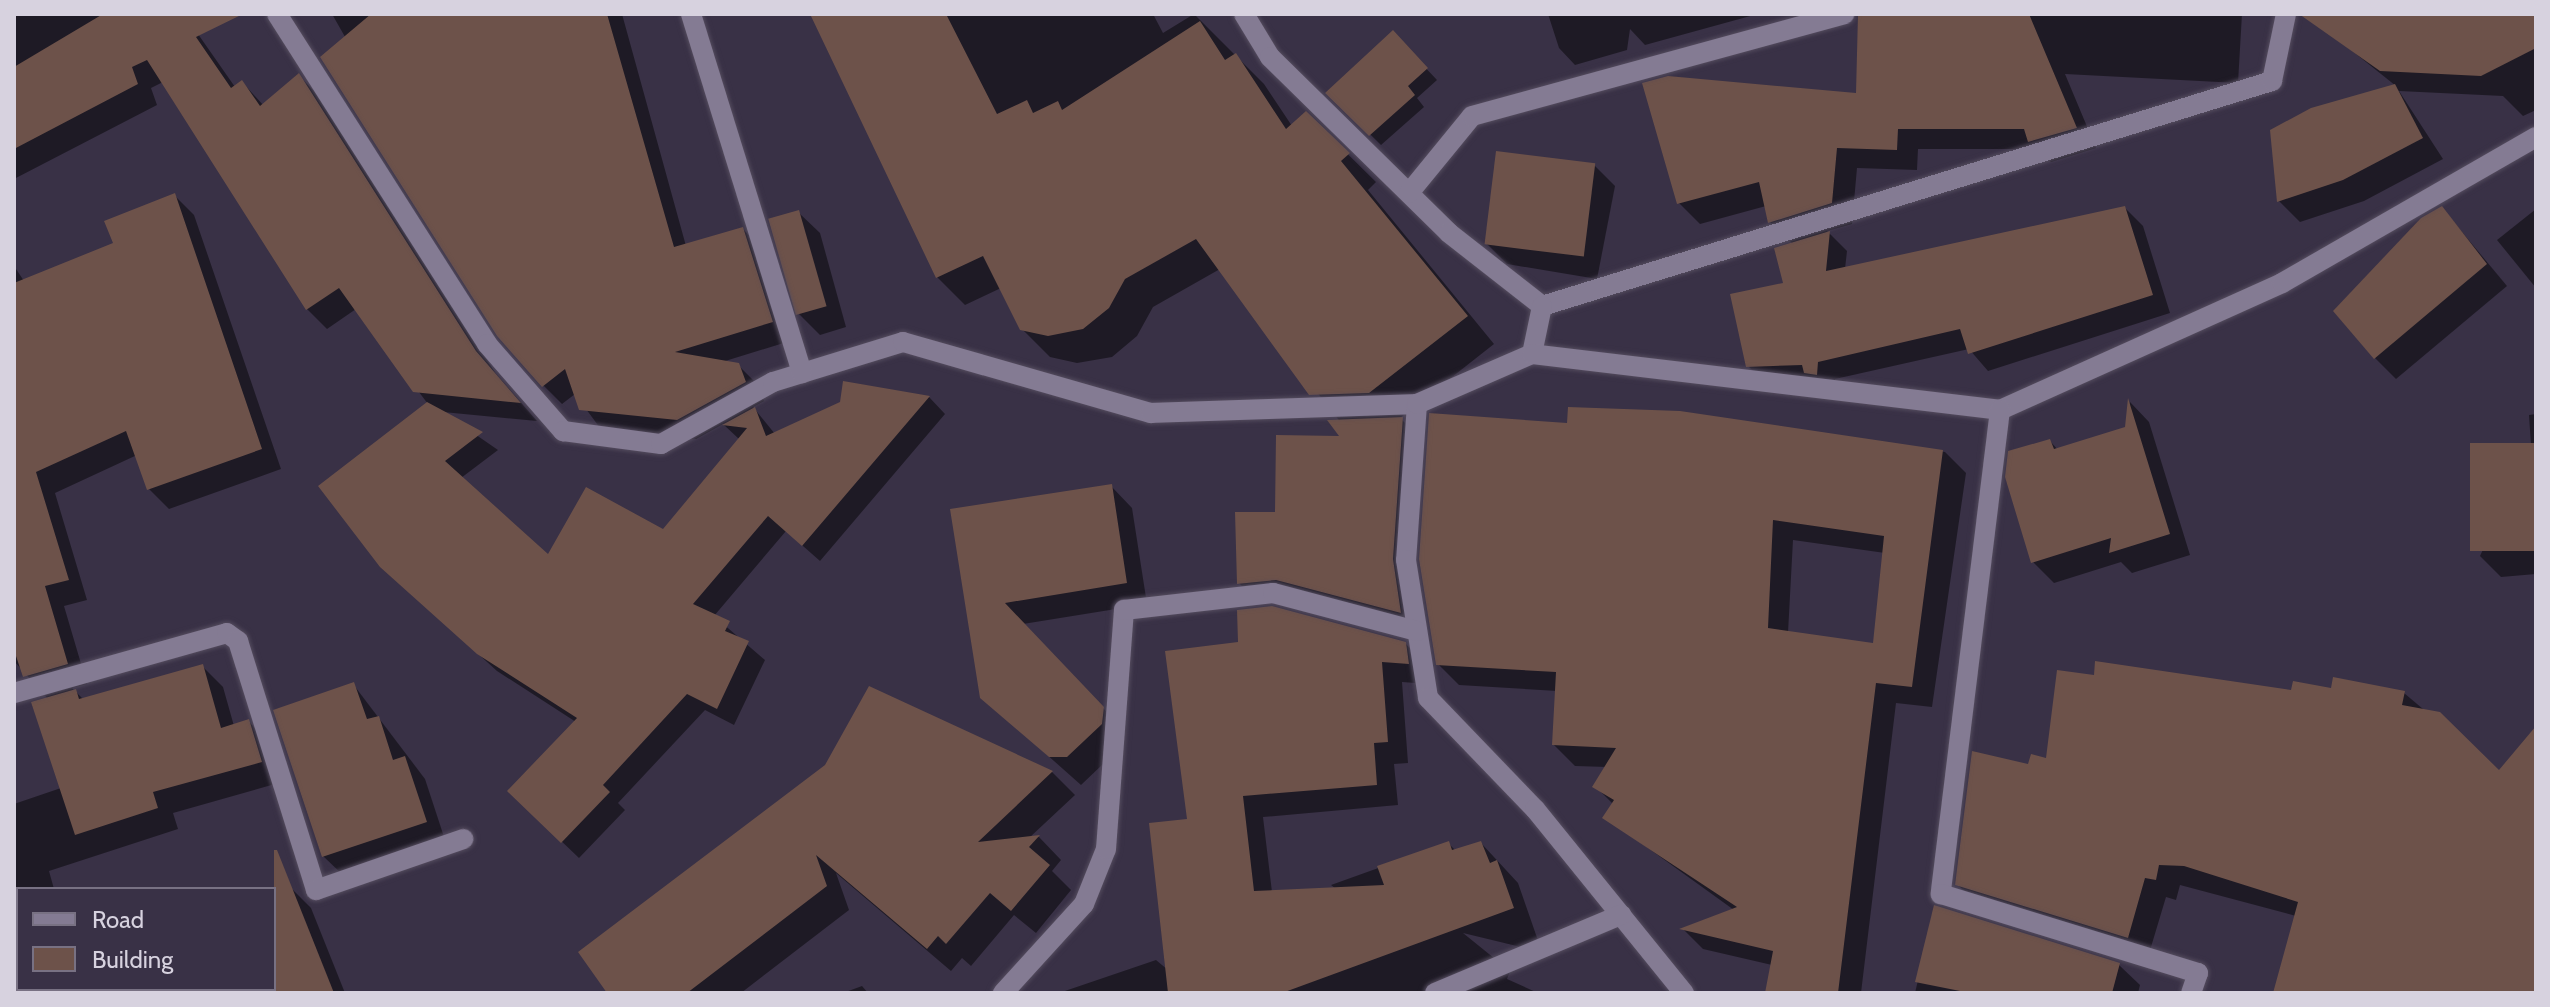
<!DOCTYPE html>
<html>
<head>
<meta charset="utf-8">
<style>
  body { margin:0 }
  #map { position:relative; width:2550px; height:1007px; overflow:hidden; background:#393146; font-family:Cabin,sans-serif }
  div>[style] { position:absolute }
  [style*='--x'] { left:calc(var(--x)*1px); top:calc(var(--y)*1px); width:calc(var(--w)*1px); rotate:calc(var(--a)*1deg) }
  .shadow>* { inset:0; background:#0007; transform-origin:0 0 }
  .building>* { inset:0; background:#6d524a; transform-origin:0 0 }
  .roads { filter:drop-shadow(0 0 2px #544c5e) drop-shadow(0 0 2px #544c5e) }
  .minor>* { height:20px; margin:-10px; padding:0 10px; transform-origin:10px; border-radius:10px; background:#847b93 }
  span { translate:-50% -50%; white-space:nowrap; text-align:center; line-height:1.15; -webkit-text-stroke:7px #393146; paint-order:stroke }
  .frame { position:absolute; inset:0; border:16px solid #d7d2df; pointer-events:none }
  .legend { position:absolute; left:16px; top:887px; width:260px; height:104px; box-sizing:border-box; background:#393146; border:2px solid #787183; margin:0; padding:10px 14px; list-style:none; font-size:24px; color:#d7d2df }
  .legend li { display:flex; align-items:center; gap:16px; height:40px }
  .legend b { width:40px; border:2px solid #787183 }
</style>
</head>
<body>
<div id="map">
  <div class="shadow">
    <div style="clip-path:polygon(14px 14px,184px 14px,235px 87px,242px 82px,264px 106px,299px 76px,319px 96px,496px 374px,537px 421px,443px 412px,498px 450px,461px 478px,549px 557px,663px 532px,740px 440px,723px 424px,696px 439px,600px 428px,575px 394px,562px 404px,543px 385px,332px 14px,622px 14px,686px 246px,743px 229px,761px 248px,790px 341px,722px 362px,738px 365px,757px 384px,764px 401px,753px 407px,775px 434px,842px 403px,845px 383px,929px 397px,945px 414px,820px 561px,786px 531px,714px 616px,765px 660px,734px 725px,705px 710px,618px 803px,625px 810px,579px 858px,509px 791px,576px 722px,497px 671px,402px 585px,428px 404px,356px 309px,327px 329px,307px 309px,163px 82px,151px 88px,157px 105px,14px 179px)"></div>
    <div style="clip-path:polygon(813px 14px,1153px 14px,1163px 33px,1194px 14px,1264px 84px,1292px 126px,1306px 113px,1376px 182px,1368px 190px,1494px 344px,1400px 418px,1419px 437px,1409px 578px,1417px 629px,1294px 597px,1256px 600px,1239px 583px,1277px 514px,1343px 438px,1342px 424px,1220px 269px,1153px 307px,1137px 336px,1112px 357px,1077px 363px,1050px 357px,1022px 329px,1001px 288px,965px 305px,937px 277px)"></div>
    <div style="clip-path:polygon(1548px 14px,1753px 14px,1754px 15px,1645px 45px,1630px 29px,1627px 50px,1575px 65px,1559px 48px)"></div>
    <div style="clip-path:polygon(1934px 14px,2242px 14px,2238px 83px,2065px 74px,2096px 148px,2051px 162px,2038px 149px,1918px 149px,1917px 170px,1857px 168px,1852px 224px,1827px 231px,1847px 251px,1845px 269px,2125px 208px,2143px 226px,2170px 313px,1988px 371px,1969px 349px,1835px 379px,1834px 392px,1766px 384px,1748px 366px,1785px 285px,1793px 244px,1770px 222px,1766px 206px,1700px 224px,1679px 203px,1858px 96px)"></div>
    <div style="clip-path:polygon(2306px 14px,2536px 14px,2536px 110px,2523px 116px,2503px 96px,2399px 91px,2443px 159px,2364px 201px,2300px 222px,2279px 201px,2312px 110px,2396px 86px)"></div>
    <div style="clip-path:polygon(1403px 44px,1437px 80px,1417px 98px,1424px 107px,1381px 145px,1328px 93px)"></div>
    <div style="clip-path:polygon(1594px 165px,1615px 186px,1597px 279px,1507px 264px,1486px 243px)"></div>
    <div style="clip-path:polygon(174px 195px,194px 215px,281px 469px,169px 509px,148px 488px,137px 455px,55px 493px,87px 600px,64px 606px,87px 684px,72px 688px,84px 700px,202px 666px,223px 687px,234px 726px,248px 721px,269px 742px,282px 782px,173px 813px,178px 829px,49px 871px,54px 889px,18px 889px,18px 977px,14px 804px,61px 788px,48px 699px,14px 661px,14px 266px,24px 281px,116px 244px)"></div>
    <div style="clip-path:polygon(2442px 208px,2507px 286px,2396px 379px,2375px 358px)"></div>
    <div style="clip-path:polygon(2536px 209px,2536px 288px,2497px 240px)"></div>
    <div style="clip-path:polygon(798px 212px,820px 233px,846px 327px,820px 335px,799px 314px)"></div>
    <div style="clip-path:polygon(2130px 402px,2149px 422px,2190px 555px,2132px 573px,2121px 562px,2054px 583px,2033px 562px,2050px 441px,2058px 450px,2127px 429px)"></div>
    <div style="clip-path:polygon(evenodd,1680px 413px,1945px 452px,1966px 473px,1932px 707px,1896px 703px,1861px 993px,1767px 993px,1772px 965px,1703px 949px,1683px 929px,1734px 910px,1605px 817px,1613px 804px,1595px 786px,1607px 767px,1575px 766px,1554px 745px,1557px 691px,1459px 685px,1438px 664px,1569px 425px,1680px 413px,1793px 540px,1885px 553px,1875px 646px,1788px 633px,1793px 540px)"></div>
    <div style="clip-path:polygon(2536px 414px,2536px 574px,2501px 577px,2480px 556px,2531px 446px,2529px 415px)"></div>
    <div style="clip-path:polygon(1111px 486px,1132px 508px,1147px 604px,1023px 624px,1124px 730px,1123px 745px,1081px 785px,982px 697px,953px 511px)"></div>
    <div style="clip-path:polygon(1405px 643px,1426px 665px,1429px 684px,1402px 682px,1408px 763px,1394px 764px,1398px 805px,1263px 817px,1272px 892px,1336px 889px,1331px 885px,1448px 843px,1456px 851px,1481px 843px,1518px 883px,1542px 952px,1463px 933px,1510px 971px,1507px 979px,1538px 993px,1059px 993px,1156px 960px,1168px 970px,1189px 820px,1167px 653px)"></div>
    <div style="clip-path:polygon(353px 684px,425px 779px,446px 843px,345px 877px,323px 856px)"></div>
    <div style="clip-path:polygon(870px 688px,1052px 772px,1075px 795px,1029px 838px,1039px 837px,1061px 860px,1052px 871px,1071px 890px,1036px 933px,1014px 915px,971px 966px,962px 958px,951px 971px,836px 873px,849px 910px,741px 993px,610px 993px,826px 767px)"></div>
    <div style="clip-path:polygon(2293px 692px,2404px 693px,2499px 773px,2536px 744px,2536px 993px,2275px 993px,2296px 916px,2180px 885px,2176px 900px,2166px 897px,2148px 957px,1978px 905px,1957px 884px,2029px 767px)"></div>
    <div style="clip-path:polygon(290px 887px,311px 908px,345px 993px,112px 993px,274px 989px,274px 893px)"></div>
    <div style="clip-path:polygon(1935px 907px,2119px 965px,2140px 985px,2138px 993px,1915px 993px)"></div>
    <div style="clip-path:polygon(862px 986px,868px 993px,843px 993px)"></div>
    <div style="left:23px;top:989px;width:61px;height:4px"></div>
  </div>
  <div class="building">
    <div style="clip-path:polygon(103px 14px,243px 14px,196px 37px,231px 88px,242px 80px,260px 106px,299px 73px,476px 351px,521px 403px,413px 392px,339px 288px,306px 310px,147px 60px,132px 67px,138px 84px,14px 149px,14px 67px)"></div>
    <div style="clip-path:polygon(371px 14px,607px 14px,674px 247px,743px 227px,773px 322px,675px 352px,739px 363px,746px 382px,677px 420px,579px 410px,565px 369px,542px 387px,497px 336px,320px 57px)"></div>
    <div style="clip-path:polygon(810px 14px,946px 14px,997px 114px,1027px 100px,1033px 113px,1058px 101px,1062px 110px,1200px 21px,1225px 60px,1236px 53px,1286px 129px,1306px 111px,1350px 153px,1341px 161px,1468px 316px,1369px 393px,1309px 395px,1196px 239px,1125px 279px,1109px 308px,1083px 329px,1048px 336px,1020px 330px,983px 256px,936px 278px)"></div>
    <div style="clip-path:polygon(1858px 14px,2029px 14px,2077px 128px,2028px 142px,2024px 129px,1898px 129px,1897px 150px,1837px 148px,1832px 203px,1768px 223px,1759px 182px,1677px 204px,1642px 83px,1668px 76px,1856px 93px)"></div>
    <div style="clip-path:polygon(2299px 14px,2536px 14px,2536px 48px,2481px 76px,2380px 71px)"></div>
    <div style="clip-path:polygon(1393px 30px,1428px 68px,1408px 86px,1415px 95px,1369px 136px,1325px 93px)"></div>
    <div style="clip-path:polygon(2395px 84px,2423px 138px,2343px 180px,2277px 202px,2270px 130px,2311px 108px)"></div>
    <div style="left:1496px;top:151px;width:100px;height:94px;rotate:7deg"></div>
    <div style="clip-path:polygon(175px 193px,262px 449px,147px 490px,126px 431px,36px 472px,69px 580px,45px 586px,68px 664px,23px 677px,14px 650px,14px 283px,113px 243px,104px 221px)"></div>
    <div style="clip-path:polygon(2125px 206px,2153px 295px,1968px 354px,1960px 329px,1818px 362px,1817px 375px,1804px 373px,1802px 365px,1746px 367px,1730px 294px,1783px 283px,1774px 248px,1830px 231px,1826px 271px)"></div>
    <div style="clip-path:polygon(2442px 206px,2487px 264px,2374px 359px,2333px 311px,2421px 218px)"></div>
    <div style="left:799px;top:210px;width:100px;height:32px;rotate:74deg"></div>
    <div style="clip-path:polygon(843px 381px,930px 396px,802px 546px,768px 516px,693px 604px,730px 621px,725px 631px,749px 641px,717px 709px,687px 694px,603px 785px,610px 792px,561px 843px,507px 791px,577px 718px,477px 654px,380px 567px,318px 486px,427px 402px,483px 432px,445px 461px,548px 554px,586px 487px,663px 529px,747px 428px,722px 425px,755px 407px,766px 436px,840px 402px)"></div>
    <div style="clip-path:polygon(2128px 398px,2170px 534px,2109px 553px,2111px 538px,2031px 563px,2005px 477px,2008px 451px,2050px 439px,2054px 449px,2125px 427px)"></div>
    <div style="clip-path:polygon(evenodd,1568px 407px,1680px 411px,1943px 450px,1912px 687px,1876px 683px,1838px 993px,1765px 993px,1773px 951px,1679px 929px,1737px 907px,1602px 818px,1614px 800px,1592px 787px,1616px 748px,1552px 745px,1556px 672px,1436px 665px,1419px 559px,1429px 413px,1567px 423px,1568px 407px,1773px 520px,1884px 536px,1873px 643px,1768px 628px,1773px 520px)"></div>
    <div style="clip-path:polygon(1403px 417px,1393px 559px,1401px 613px,1276px 580px,1237px 584px,1235px 512px,1275px 512px,1276px 435px,1339px 436px,1327px 420px)"></div>
    <div style="left:2536px;top:443px;width:108px;height:66px;rotate:90deg"></div>
    <div style="clip-path:polygon(1112px 484px,1127px 583px,1005px 603px,1104px 707px,1102px 724px,1067px 757px,1049px 757px,980px 698px,950px 509px)"></div>
    <div style="clip-path:polygon(1272px 606px,1406px 642px,1409px 664px,1382px 662px,1388px 742px,1374px 743px,1377px 785px,1243px 796px,1254px 891px,1384px 885px,1377px 866px,1449px 841px,1452px 850px,1481px 841px,1490px 863px,1497px 860px,1514px 908px,1282px 993px,1168px 993px,1149px 823px,1187px 819px,1165px 651px,1238px 642px,1237px 610px)"></div>
    <div style="clip-path:polygon(2095px 661px,2291px 690px,2293px 681px,2331px 688px,2333px 677px,2405px 691px,2402px 705px,2440px 712px,2499px 770px,2536px 726px,2536px 993px,2273px 993px,2298px 902px,2184px 866px,2159px 865px,2156px 880px,2145px 878px,2128px 938px,1955px 885px,1972px 751px,2028px 764px,2031px 754px,2046px 758px,2057px 670px,2094px 675px)"></div>
    <div style="clip-path:polygon(203px 664px,221px 728px,249px 719px,262px 762px,153px 792px,158px 808px,75px 835px,31px 702px,76px 689px,79px 699px)"></div>
    <div style="clip-path:polygon(354px 682px,367px 719px,379px 716px,393px 760px,405px 756px,427px 822px,322px 857px,273px 710px)"></div>
    <div style="clip-path:polygon(869px 686px,1053px 771px,978px 842px,1040px 835px,1029px 847px,1050px 865px,1011px 911px,990px 893px,946px 944px,938px 936px,927px 949px,816px 855px,827px 886px,687px 993px,607px 993px,578px 952px,825px 765px)"></div>
    <div style="clip-path:polygon(274px 850px,277px 850px,334px 993px,274px 993px)"></div>
    <div style="clip-path:polygon(1934px 905px,2120px 963px,2112px 993px,1970px 993px,1915px 982px)"></div>
  </div>
  <div class="roads">
    <div class="minor">
      <div style="--x:277;--y:14;--w:391;--a:57.5"></div>
      <div style="--x:487;--y:344;--w:116;--a:48.9"></div>
      <div style="--x:563;--y:431;--w:99;--a:7.6"></div>
      <div style="--x:661;--y:444;--w:128;--a:-29"></div>
      <div style="--x:773;--y:382;--w:136;--a:-17.1"></div>
      <div style="--x:903;--y:342;--w:258;--a:16"></div>
      <div style="--x:1151;--y:413;--w:266;--a:-1.9"></div>
      <div style="--x:1417;--y:404;--w:156;--a:94"></div>
      <div style="--x:1406;--y:560;--w:140;--a:80.9"></div>
      <div style="--x:1428;--y:698;--w:154;--a:46.1"></div>
      <div style="--x:1535;--y:809;--w:237;--a:51"></div>
      <div style="--x:691;--y:14;--w:376;--a:72.8"></div>
      <div style="--x:1244;--y:14;--w:50;--a:58.8"></div>
      <div style="--x:1270;--y:57;--w:251;--a:44.5"></div>
      <div style="--x:1449;--y:233;--w:118;--a:38.1"></div>
      <div style="--x:1542;--y:306;--w:764;--a:-17.13"></div>
      <div style="--x:2272;--y:81;--w:68;--a:-78.2"></div>
      <div style="--x:1409;--y:193;--w:99;--a:-50.7"></div>
      <div style="--x:1472;--y:116;--w:386;--a:-15.3"></div>
      <div style="--x:1532;--y:354;--w:49;--a:-78.2"></div>
      <div style="--x:1417;--y:404;--w:125;--a:-23.5"></div>
      <div style="--x:1532;--y:354;--w:471;--a:6.8"></div>
      <div style="--x:2000;--y:410;--w:309;--a:-24.2"></div>
      <div style="--x:2282;--y:283;--w:293;--a:-29.9"></div>
      <div style="--x:2000;--y:410;--w:488;--a:97"></div>
      <div style="--x:1941;--y:894;--w:269;--a:17.1"></div>
      <div style="--x:2198;--y:973;--w:21;--a:109"></div>
      <div style="--x:14;--y:693;--w:221;--a:-15.7"></div>
      <div style="--x:227;--y:633;--w:14;--a:36"></div>
      <div style="--x:238;--y:641;--w:261;--a:72.6"></div>
      <div style="--x:316;--y:890;--w:156;--a:-19.1"></div>
      <div style="--x:1003;--y:993;--w:120;--a:-47.7"></div>
      <div style="--x:1084;--y:904;--w:59;--a:-68.2"></div>
      <div style="--x:1106;--y:849;--w:240;--a:-85.7"></div>
      <div style="--x:1124;--y:610;--w:150;--a:-6.5"></div>
      <div style="--x:1273;--y:593;--w:149;--a:14.8"></div>
      <div style="--x:1435;--y:993;--w:202;--a:-22.8"></div>
    </div>
  </div>
  <div class="frame"></div>
  <ul class="legend">
  <li><b style="height:10px;background:#847b93"></b>Road</li>
  <li><b style="height:22px;background:#6d524a"></b>Building</li>
  </ul>
</div>
</body>
</html>
